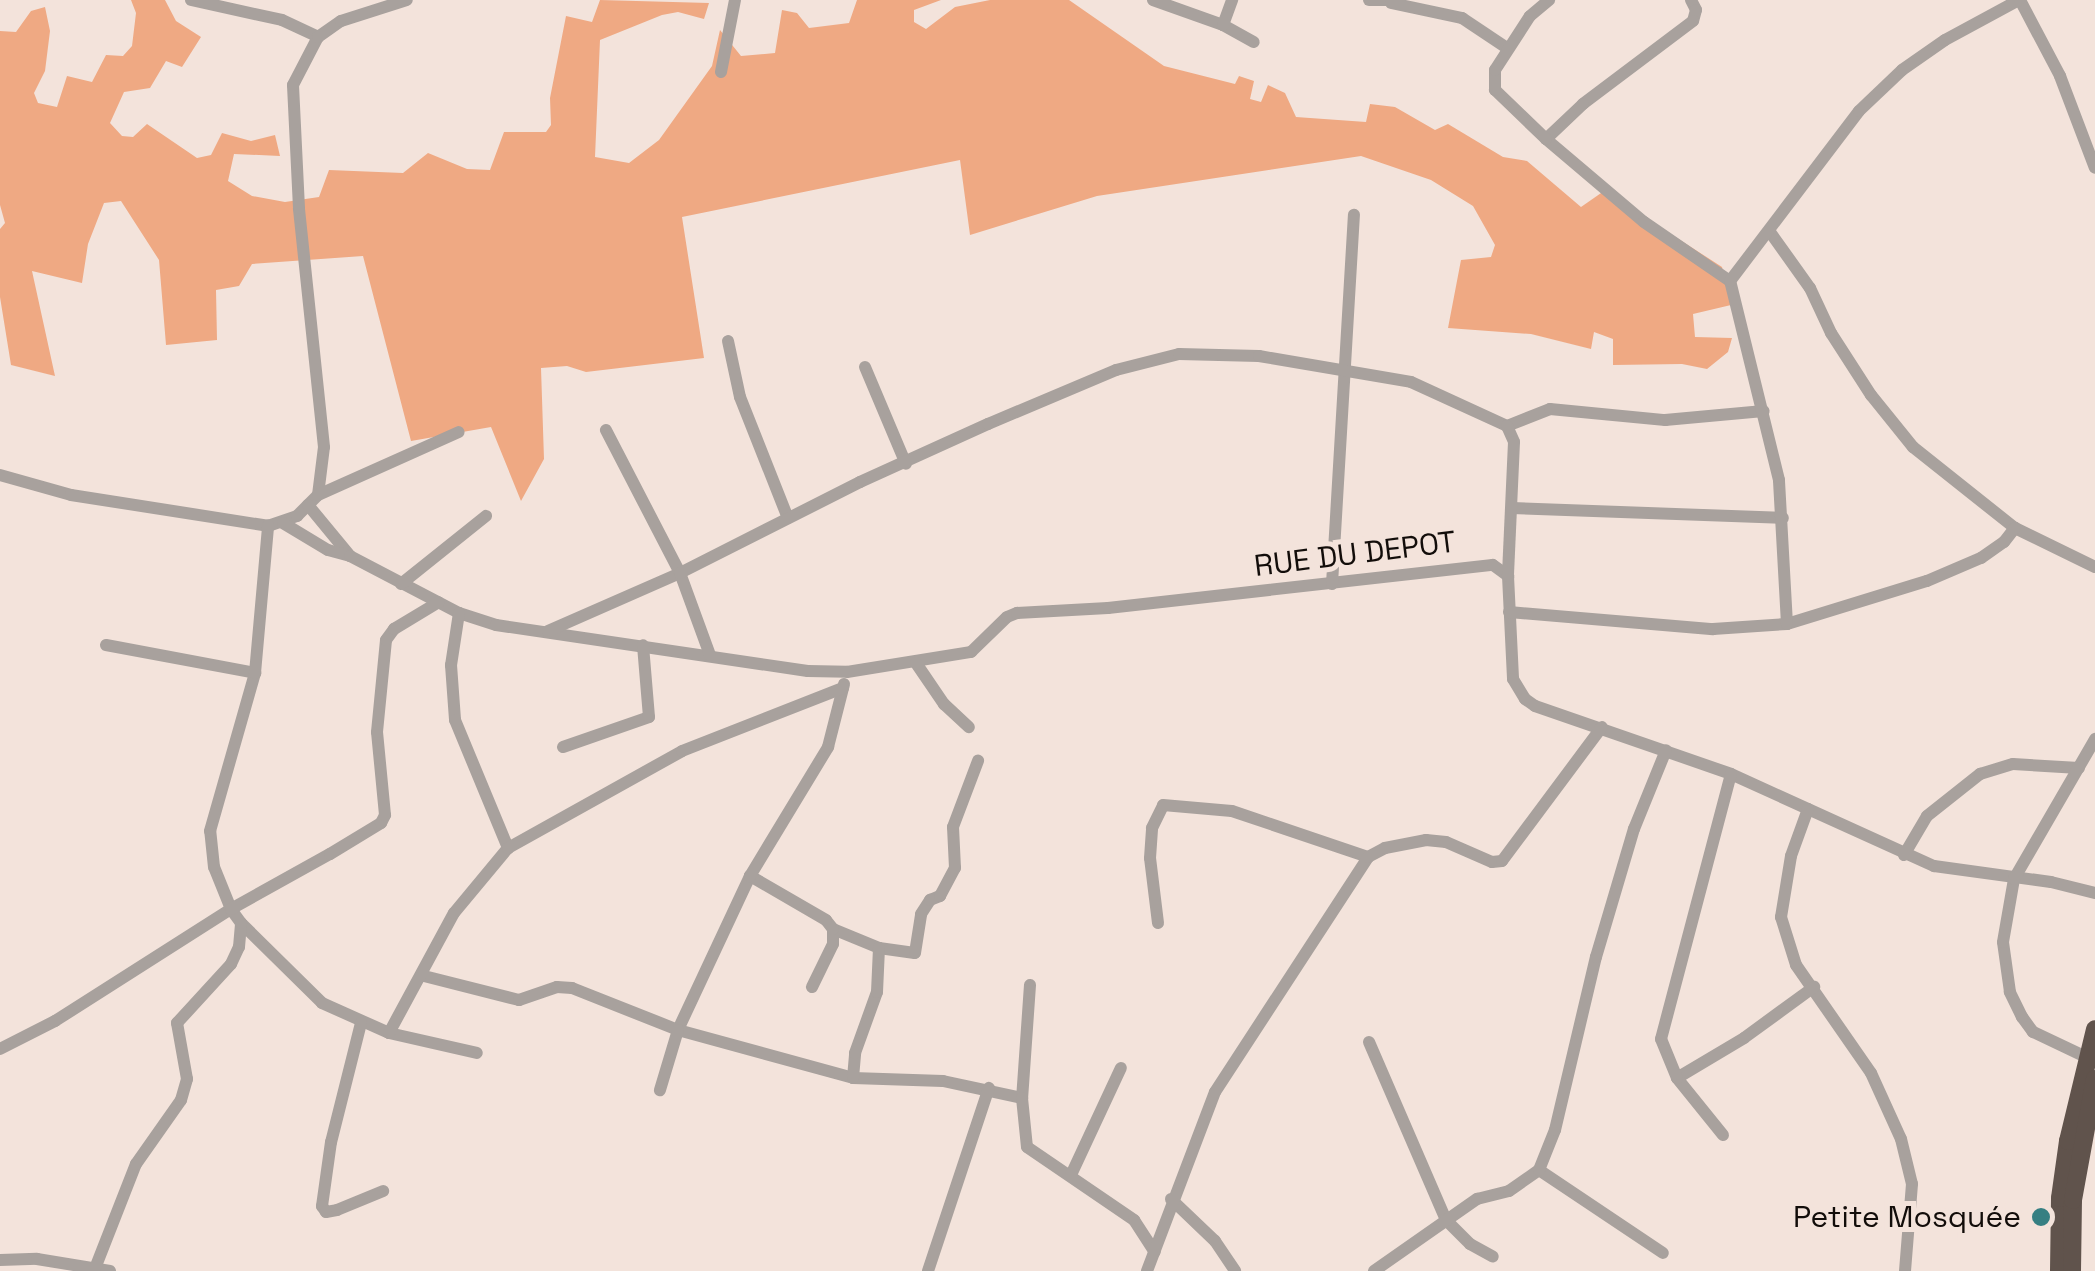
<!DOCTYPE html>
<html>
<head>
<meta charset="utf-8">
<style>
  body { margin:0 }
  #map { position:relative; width:2095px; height:1271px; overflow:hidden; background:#f3e3db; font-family:"Space Grotesk",sans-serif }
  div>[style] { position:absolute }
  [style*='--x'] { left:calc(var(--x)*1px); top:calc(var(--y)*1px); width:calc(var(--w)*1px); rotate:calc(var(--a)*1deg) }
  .green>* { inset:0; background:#efa983 }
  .minor>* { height:12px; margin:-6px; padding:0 6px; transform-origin:6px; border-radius:6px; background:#a8a19d }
  .highway>* { height:18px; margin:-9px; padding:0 9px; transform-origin:9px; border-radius:9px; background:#60534c }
  .dots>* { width:28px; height:28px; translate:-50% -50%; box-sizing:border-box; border:5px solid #f3e3db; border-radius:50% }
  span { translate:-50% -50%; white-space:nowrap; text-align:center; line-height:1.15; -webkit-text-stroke:10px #f3e3db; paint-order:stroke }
  .street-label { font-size:30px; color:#120d0a }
  .poi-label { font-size:30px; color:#120d0a }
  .right { translate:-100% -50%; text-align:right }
</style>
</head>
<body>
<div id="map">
  <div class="green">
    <div style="clip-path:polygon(131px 0,165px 0,176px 21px,201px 37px,182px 67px,166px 61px,150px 88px,124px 92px,110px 123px,122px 136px,133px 137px,147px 124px,197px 158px,211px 155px,222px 133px,251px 141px,275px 135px,280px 156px,234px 154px,228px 181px,252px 196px,285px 202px,319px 197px,329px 170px,403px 173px,428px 153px,467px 169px,490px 170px,504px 132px,546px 132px,551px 125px,550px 98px,566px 16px,592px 22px,600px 0,709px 3px,704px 19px,678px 12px,662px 15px,600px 40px,595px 157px,629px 163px,659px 140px,712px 66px,720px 30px,741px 56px,775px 53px,782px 10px,797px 13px,809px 28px,849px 23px,857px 0,941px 0,914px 10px,914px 22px,926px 29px,955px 7px,990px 0,1069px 0,1164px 66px,1235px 84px,1239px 76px,1254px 81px,1250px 99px,1261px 102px,1268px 85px,1285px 93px,1296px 117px,1366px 122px,1370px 104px,1395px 107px,1435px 130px,1448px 124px,1503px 157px,1527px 161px,1581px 207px,1604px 191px,1722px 267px,1731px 305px,1693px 314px,1695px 337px,1732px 338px,1728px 352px,1707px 369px,1682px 364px,1613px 365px,1613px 339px,1594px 332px,1591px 349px,1531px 334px,1448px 328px,1461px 260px,1491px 257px,1495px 245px,1473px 206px,1431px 180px,1361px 156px,1097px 196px,970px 235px,960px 160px,682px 217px,704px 358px,586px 372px,567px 366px,541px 368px,544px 459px,521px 501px,491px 427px,411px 441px,363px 256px,252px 264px,239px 286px,216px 290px,217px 340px,166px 345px,159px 260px,121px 201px,104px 203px,88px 244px,82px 283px,32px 271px,55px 376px,11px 365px,0 297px,0 229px,5px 223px,0 205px,0 31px,16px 32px,31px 11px,45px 7px,50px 31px,45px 71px,34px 93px,38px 103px,57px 107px,67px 76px,92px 82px,106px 55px,123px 56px,132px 46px,136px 13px)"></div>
  </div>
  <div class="minor">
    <div style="--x:191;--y:0;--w:93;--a:12.4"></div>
    <div style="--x:282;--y:20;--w:40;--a:25"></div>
    <div style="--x:1153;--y:0;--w:74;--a:19.7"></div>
    <div style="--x:1223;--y:25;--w:35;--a:29"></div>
    <div style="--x:1369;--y:0;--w:23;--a:0"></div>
    <div style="--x:1691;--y:0;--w:11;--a:63"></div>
    <div style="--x:1696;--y:10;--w:11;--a:105"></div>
    <div style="--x:1693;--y:21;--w:138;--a:143"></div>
    <div style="--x:1583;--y:104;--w:51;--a:136.6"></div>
    <div style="--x:1546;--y:139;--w:128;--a:40.3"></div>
    <div style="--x:1644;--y:222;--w:104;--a:34.5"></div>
    <div style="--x:2020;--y:0;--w:86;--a:62.2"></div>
    <div style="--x:2060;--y:76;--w:98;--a:69.2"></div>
    <div style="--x:1391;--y:3;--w:73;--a:11.9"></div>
    <div style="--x:1462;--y:18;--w:54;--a:33.7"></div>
    <div style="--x:1223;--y:25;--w:27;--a:-70"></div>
    <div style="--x:721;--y:72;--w:73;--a:-79"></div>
    <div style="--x:1546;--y:139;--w:71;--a:-136.1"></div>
    <div style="--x:1495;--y:90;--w:20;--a:-90"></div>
    <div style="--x:1495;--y:70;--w:64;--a:-57.1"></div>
    <div style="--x:1530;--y:16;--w:25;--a:-40"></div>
    <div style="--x:1770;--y:232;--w:69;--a:54.5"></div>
    <div style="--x:1810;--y:288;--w:50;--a:65"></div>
    <div style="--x:1831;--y:333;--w:74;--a:57.2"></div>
    <div style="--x:1871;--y:395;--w:67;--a:51.1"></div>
    <div style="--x:1913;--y:447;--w:130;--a:38.5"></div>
    <div style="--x:2015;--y:528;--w:89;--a:26"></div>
    <div style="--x:728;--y:341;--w:57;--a:77.9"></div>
    <div style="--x:740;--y:397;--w:130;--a:68.4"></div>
    <div style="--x:865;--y:367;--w:105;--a:67.1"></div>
    <div style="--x:1507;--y:426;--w:46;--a:-21.6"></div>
    <div style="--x:1550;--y:409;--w:116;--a:5.5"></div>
    <div style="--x:1665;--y:420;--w:99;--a:-5.2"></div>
    <div style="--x:0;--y:475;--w:74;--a:15.7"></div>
    <div style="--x:71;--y:495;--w:199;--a:8.9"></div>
    <div style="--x:268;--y:526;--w:31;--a:-19"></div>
    <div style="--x:297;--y:516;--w:30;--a:-45"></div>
    <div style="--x:318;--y:495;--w:48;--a:-82.9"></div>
    <div style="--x:324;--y:447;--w:240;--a:-96"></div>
    <div style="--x:299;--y:208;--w:123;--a:-92.8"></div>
    <div style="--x:293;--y:85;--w:54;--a:-62.5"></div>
    <div style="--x:318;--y:37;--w:28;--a:-35"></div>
    <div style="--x:341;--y:21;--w:69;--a:-17.7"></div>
    <div style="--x:318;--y:495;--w:154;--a:-24.1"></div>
    <div style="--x:308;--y:505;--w:66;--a:50.5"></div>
    <div style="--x:1512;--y:508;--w:271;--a:2.1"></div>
    <div style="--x:283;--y:523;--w:52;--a:31"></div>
    <div style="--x:328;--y:550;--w:23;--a:15"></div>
    <div style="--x:350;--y:556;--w:123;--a:27.6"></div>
    <div style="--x:459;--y:613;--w:39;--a:18"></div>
    <div style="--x:496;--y:625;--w:315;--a:8.4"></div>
    <div style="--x:808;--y:671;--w:39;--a:1"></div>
    <div style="--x:847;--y:672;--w:126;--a:-9.2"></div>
    <div style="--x:971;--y:652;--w:50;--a:-44.2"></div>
    <div style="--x:1007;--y:617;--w:11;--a:-22"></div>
    <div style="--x:1017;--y:613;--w:91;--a:-3.1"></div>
    <div style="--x:1108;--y:608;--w:387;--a:-6.4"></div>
    <div style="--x:1493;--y:565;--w:19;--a:36"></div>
    <div style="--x:1508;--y:576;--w:103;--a:87.2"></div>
    <div style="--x:1513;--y:679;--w:23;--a:59"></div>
    <div style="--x:1525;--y:699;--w:12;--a:35"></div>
    <div style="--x:1535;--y:706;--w:207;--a:19.1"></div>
    <div style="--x:1731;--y:774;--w:223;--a:24.4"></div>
    <div style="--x:1934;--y:866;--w:118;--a:7.8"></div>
    <div style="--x:2051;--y:882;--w:45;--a:14"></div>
    <div style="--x:401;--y:584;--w:109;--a:-38.7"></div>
    <div style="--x:1332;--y:584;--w:370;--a:-86.6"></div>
    <div style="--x:1509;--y:612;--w:205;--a:4.8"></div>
    <div style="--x:1713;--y:629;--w:74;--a:-3.9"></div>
    <div style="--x:1787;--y:624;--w:146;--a:-17.1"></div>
    <div style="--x:1927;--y:581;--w:59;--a:-23.1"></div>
    <div style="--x:1981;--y:558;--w:28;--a:-35"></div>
    <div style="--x:2004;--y:542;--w:18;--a:-52"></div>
    <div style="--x:459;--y:613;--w:53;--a:98.7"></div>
    <div style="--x:451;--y:665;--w:55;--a:85.8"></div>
    <div style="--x:455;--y:720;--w:139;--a:67.5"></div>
    <div style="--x:1787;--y:624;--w:144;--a:-93.2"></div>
    <div style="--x:1779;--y:480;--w:205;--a:-103.8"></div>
    <div style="--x:1730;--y:281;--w:213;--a:-52.8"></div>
    <div style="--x:1859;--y:111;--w:59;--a:-43.6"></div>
    <div style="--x:1902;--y:70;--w:52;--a:-34.9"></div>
    <div style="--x:1945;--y:40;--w:84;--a:-28.4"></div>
    <div style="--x:548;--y:631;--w:144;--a:-23.7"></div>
    <div style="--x:680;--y:573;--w:161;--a:-117.4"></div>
    <div style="--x:106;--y:645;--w:152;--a:10.6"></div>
    <div style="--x:710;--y:655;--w:87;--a:-110.1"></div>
    <div style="--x:680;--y:573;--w:202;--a:-26.8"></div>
    <div style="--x:860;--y:482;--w:141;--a:-24.4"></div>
    <div style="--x:988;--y:424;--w:139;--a:-22.9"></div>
    <div style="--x:1116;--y:370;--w:65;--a:-14.3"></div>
    <div style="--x:1179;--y:354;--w:80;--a:1.4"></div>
    <div style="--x:1259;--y:356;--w:154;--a:9.7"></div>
    <div style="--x:1411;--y:382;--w:106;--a:24.6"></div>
    <div style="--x:1507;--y:426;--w:17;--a:66"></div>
    <div style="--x:1514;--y:442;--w:134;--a:92.6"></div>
    <div style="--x:916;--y:663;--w:50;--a:55.7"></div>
    <div style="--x:944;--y:704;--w:34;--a:43"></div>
    <div style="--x:563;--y:747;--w:91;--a:-19.2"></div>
    <div style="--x:649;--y:717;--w:72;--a:-94.8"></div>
    <div style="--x:1808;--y:809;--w:50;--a:109.9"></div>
    <div style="--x:1791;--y:856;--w:62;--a:99.3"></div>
    <div style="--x:1781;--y:917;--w:50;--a:72.6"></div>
    <div style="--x:1796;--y:965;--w:131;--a:55.2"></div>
    <div style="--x:1871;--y:1073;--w:72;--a:65.6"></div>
    <div style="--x:1901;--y:1139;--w:46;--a:76.3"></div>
    <div style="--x:1912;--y:1184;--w:87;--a:94.6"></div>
    <div style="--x:1904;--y:855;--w:45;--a:-59.5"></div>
    <div style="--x:1927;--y:816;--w:68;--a:-38.4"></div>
    <div style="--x:1980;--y:774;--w:34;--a:-17"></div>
    <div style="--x:2013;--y:764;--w:66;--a:3.5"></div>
    <div style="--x:750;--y:876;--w:170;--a:115.1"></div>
    <div style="--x:678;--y:1030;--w:181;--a:15.3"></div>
    <div style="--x:853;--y:1078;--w:90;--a:1.9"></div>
    <div style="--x:943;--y:1081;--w:81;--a:12.1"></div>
    <div style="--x:241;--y:923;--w:114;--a:44.6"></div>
    <div style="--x:322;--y:1003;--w:73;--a:24.1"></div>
    <div style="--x:389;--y:1033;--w:90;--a:12.8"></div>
    <div style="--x:1158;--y:923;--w:65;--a:-97"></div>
    <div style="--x:1150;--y:858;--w:30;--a:-86"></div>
    <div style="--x:1152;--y:828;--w:25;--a:-64"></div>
    <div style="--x:1163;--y:805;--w:69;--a:5"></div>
    <div style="--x:1232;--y:811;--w:144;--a:18.7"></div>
    <div style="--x:833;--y:929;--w:50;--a:22.4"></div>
    <div style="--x:879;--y:948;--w:36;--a:8"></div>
    <div style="--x:915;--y:953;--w:39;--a:-81"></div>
    <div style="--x:921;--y:914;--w:17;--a:-57"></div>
    <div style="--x:930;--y:900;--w:11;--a:-22"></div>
    <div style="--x:940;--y:896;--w:32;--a:-62"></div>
    <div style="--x:955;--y:868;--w:41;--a:-92.8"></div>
    <div style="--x:953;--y:827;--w:71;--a:-69.3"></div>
    <div style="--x:424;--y:976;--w:98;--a:14.2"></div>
    <div style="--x:519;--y:1000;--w:40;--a:-18.9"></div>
    <div style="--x:557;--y:987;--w:15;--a:4"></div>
    <div style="--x:572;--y:988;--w:114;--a:21.6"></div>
    <div style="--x:678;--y:1030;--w:63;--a:106.7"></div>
    <div style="--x:1030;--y:985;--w:113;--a:94"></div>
    <div style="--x:1022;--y:1098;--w:49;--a:84.2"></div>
    <div style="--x:1027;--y:1147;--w:130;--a:34.3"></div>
    <div style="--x:1134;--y:1220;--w:38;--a:57"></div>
    <div style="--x:812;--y:987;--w:48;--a:-64"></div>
    <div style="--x:833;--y:944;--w:15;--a:-90"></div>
    <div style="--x:833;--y:929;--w:11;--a:-128"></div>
    <div style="--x:826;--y:920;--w:88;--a:-149.9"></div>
    <div style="--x:750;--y:876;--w:151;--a:-58.8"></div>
    <div style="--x:828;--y:747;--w:65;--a:-75.7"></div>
    <div style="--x:361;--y:1023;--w:123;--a:104.1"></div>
    <div style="--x:331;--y:1142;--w:65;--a:98"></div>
    <div style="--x:322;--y:1206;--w:7;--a:56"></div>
    <div style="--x:326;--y:1212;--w:11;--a:-10"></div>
    <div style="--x:337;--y:1210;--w:50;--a:-22.4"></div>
    <div style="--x:389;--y:1033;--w:136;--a:-61.6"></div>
    <div style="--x:454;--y:913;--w:85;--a:-50.3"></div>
    <div style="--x:508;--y:848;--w:199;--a:-29.1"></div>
    <div style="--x:682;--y:751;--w:173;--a:-21.4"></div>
    <div style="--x:1369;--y:1042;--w:194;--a:66.6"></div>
    <div style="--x:1446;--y:1220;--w:34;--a:45"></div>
    <div style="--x:1470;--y:1244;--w:26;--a:29"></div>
    <div style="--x:0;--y:1049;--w:62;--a:-27"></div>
    <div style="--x:55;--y:1021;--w:209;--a:-32.5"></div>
    <div style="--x:231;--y:909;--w:45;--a:-112"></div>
    <div style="--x:214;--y:867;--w:36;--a:-96"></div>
    <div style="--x:210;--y:831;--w:164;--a:-74.1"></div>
    <div style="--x:255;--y:673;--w:148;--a:-84.9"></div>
    <div style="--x:2086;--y:1057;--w:59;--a:-154.7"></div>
    <div style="--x:2033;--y:1032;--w:19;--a:-126"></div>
    <div style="--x:2022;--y:1017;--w:28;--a:-116"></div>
    <div style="--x:2010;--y:992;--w:50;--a:-98"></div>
    <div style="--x:2003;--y:942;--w:64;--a:-80.1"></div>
    <div style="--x:2014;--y:879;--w:162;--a:-59.9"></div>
    <div style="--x:853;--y:1078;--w:25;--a:-85"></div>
    <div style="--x:855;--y:1053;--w:65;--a:-70.2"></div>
    <div style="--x:877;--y:992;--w:44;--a:-87.4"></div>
    <div style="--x:1677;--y:1078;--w:78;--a:-30.8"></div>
    <div style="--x:1744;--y:1038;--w:87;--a:-36.1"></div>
    <div style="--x:1723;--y:1135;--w:73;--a:-128.9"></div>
    <div style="--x:1677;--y:1078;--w:42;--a:-112.3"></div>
    <div style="--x:1661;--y:1039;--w:274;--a:-75.2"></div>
    <div style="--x:1539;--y:1170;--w:149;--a:33.8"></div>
    <div style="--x:1071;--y:1175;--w:118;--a:-65"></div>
    <div style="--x:1171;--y:1199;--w:61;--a:43.7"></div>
    <div style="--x:1215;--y:1241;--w:36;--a:56"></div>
    <div style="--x:0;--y:1260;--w:37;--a:-2"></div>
    <div style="--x:37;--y:1259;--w:74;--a:9.3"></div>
    <div style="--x:94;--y:1271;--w:115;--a:-68.6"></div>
    <div style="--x:136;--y:1164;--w:78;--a:-54.9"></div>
    <div style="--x:181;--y:1100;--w:22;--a:-74"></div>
    <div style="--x:187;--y:1079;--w:57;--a:-100.1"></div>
    <div style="--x:177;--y:1023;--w:80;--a:-47.5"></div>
    <div style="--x:231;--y:964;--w:19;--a:-65"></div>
    <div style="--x:239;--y:947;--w:24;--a:-85"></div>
    <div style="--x:241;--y:923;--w:17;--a:-126"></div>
    <div style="--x:231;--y:909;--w:113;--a:-29.1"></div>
    <div style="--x:330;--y:854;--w:60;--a:-31.3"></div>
    <div style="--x:381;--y:823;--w:9;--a:-63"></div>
    <div style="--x:385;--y:815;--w:83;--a:-95.5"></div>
    <div style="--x:377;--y:732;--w:92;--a:-84.4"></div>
    <div style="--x:386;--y:640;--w:14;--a:-54"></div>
    <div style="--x:394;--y:629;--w:52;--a:-31"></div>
    <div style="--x:928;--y:1271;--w:193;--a:-71.6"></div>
    <div style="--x:1147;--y:1271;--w:191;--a:-69.2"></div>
    <div style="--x:1215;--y:1092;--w:280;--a:-56.9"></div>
    <div style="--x:1368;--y:857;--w:19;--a:-28"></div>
    <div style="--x:1385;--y:848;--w:42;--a:-11"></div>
    <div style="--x:1426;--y:840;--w:20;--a:6"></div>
    <div style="--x:1446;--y:842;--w:50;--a:23.5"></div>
    <div style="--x:1492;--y:862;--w:10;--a:-6"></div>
    <div style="--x:1502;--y:861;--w:167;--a:-53.3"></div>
    <div style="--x:1374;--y:1271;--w:126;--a:-35"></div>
    <div style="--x:1477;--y:1199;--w:33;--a:-14"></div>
    <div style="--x:1509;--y:1191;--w:37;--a:-35"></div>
    <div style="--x:1539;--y:1170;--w:43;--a:-68.2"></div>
    <div style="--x:1555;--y:1130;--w:178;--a:-76.7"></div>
    <div style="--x:1596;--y:957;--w:134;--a:-73.5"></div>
    <div style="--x:1634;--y:829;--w:85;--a:-67.9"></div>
  </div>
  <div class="highway">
    <div style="--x:2059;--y:1271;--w:73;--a:-89.2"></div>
    <div style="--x:2060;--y:1198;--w:58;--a:-82"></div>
    <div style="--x:2068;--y:1141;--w:115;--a:-76.4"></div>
    <div style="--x:2072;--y:1271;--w:71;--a:-89.2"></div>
    <div style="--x:2073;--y:1200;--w:123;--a:-79.7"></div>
  </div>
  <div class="dots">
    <div style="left:2041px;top:1217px;background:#367f82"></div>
  </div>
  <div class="street-label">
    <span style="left:1355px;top:554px;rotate:-7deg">RUE DU DEPOT</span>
  </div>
  <div class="poi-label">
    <span class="right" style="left:2021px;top:1217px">Petite Mosquée</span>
  </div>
</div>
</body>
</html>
